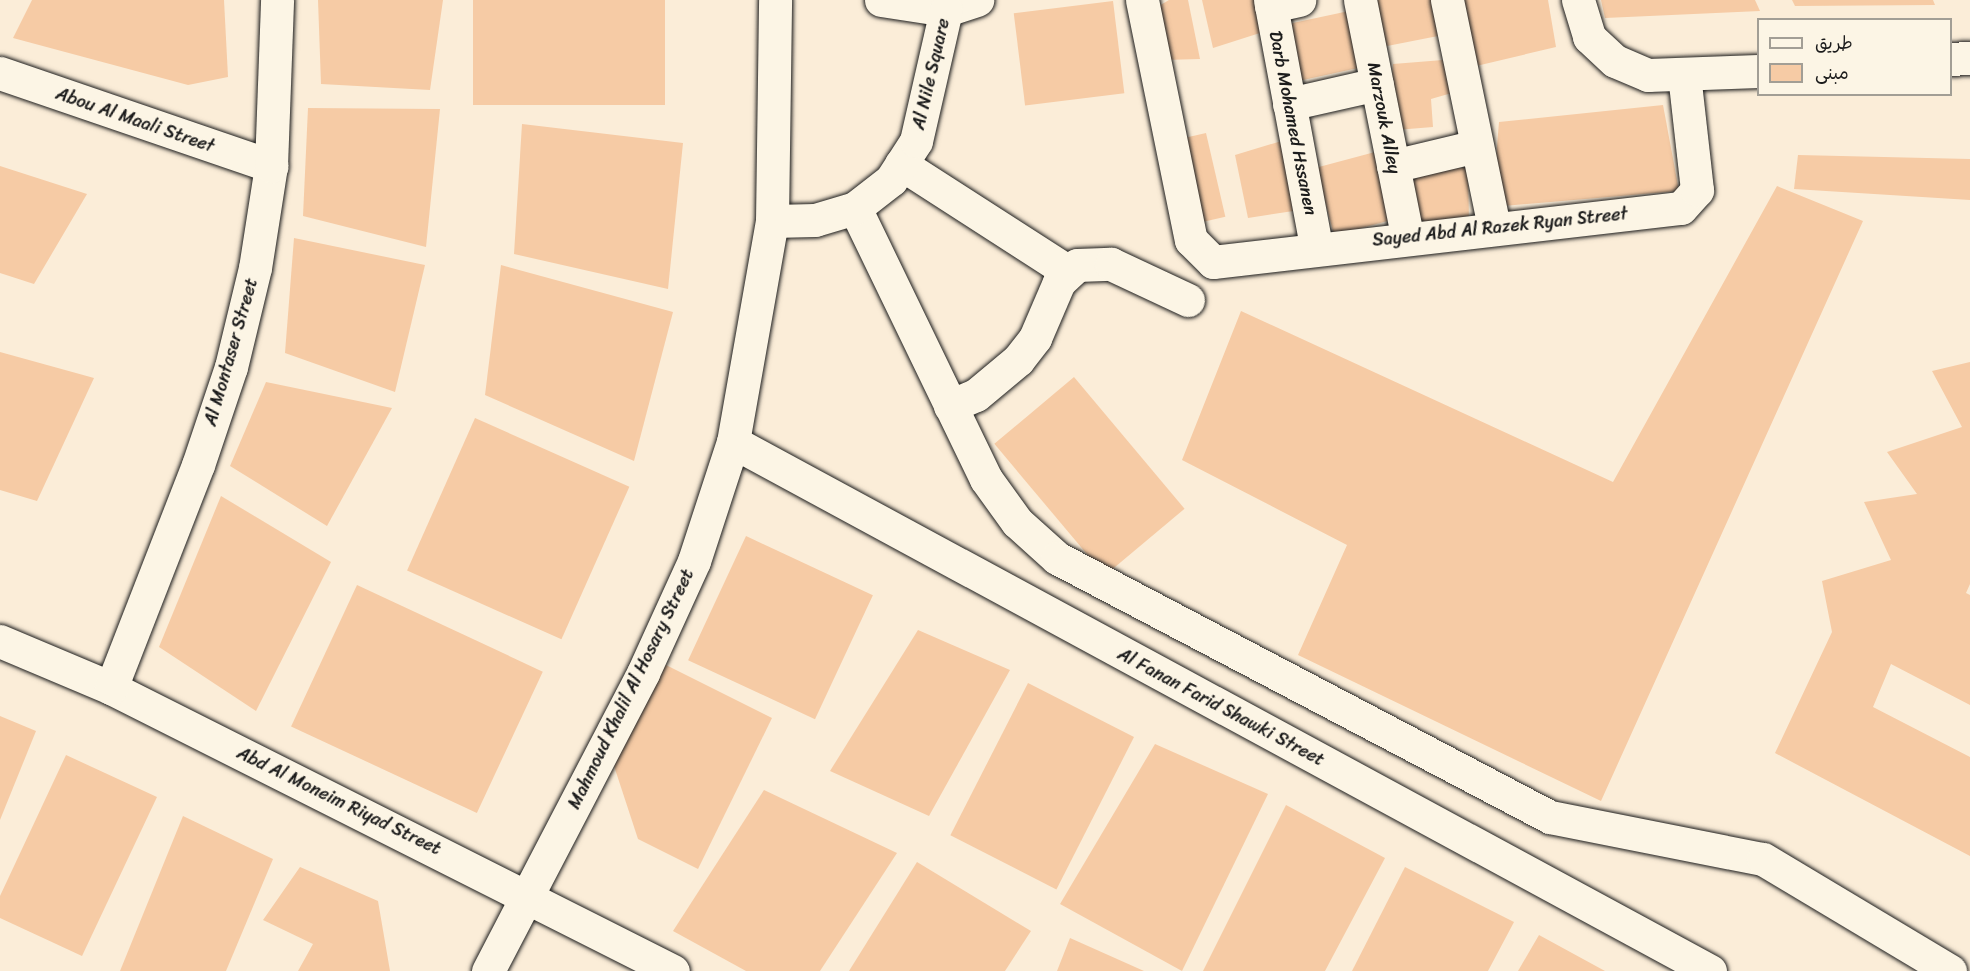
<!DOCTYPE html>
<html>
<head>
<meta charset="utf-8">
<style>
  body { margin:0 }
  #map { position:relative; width:1970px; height:971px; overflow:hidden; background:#fbedd8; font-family:Sriracha,"Playpen Sans Arabic",sans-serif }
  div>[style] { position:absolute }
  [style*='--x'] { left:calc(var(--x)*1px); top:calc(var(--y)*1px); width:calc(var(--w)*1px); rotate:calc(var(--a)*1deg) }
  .building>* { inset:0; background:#f6cba5; transform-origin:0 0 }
  .roads { filter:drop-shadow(0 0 2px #1c1c1c) drop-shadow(0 0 2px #1c1c1c) }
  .minor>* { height:33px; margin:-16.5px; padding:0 16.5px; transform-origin:16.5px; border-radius:16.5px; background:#fcf5e5 }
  span { translate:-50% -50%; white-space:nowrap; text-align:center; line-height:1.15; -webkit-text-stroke:4.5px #fcf5e5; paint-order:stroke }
  .street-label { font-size:18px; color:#1c1c1c }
  .legend { position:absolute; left:1757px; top:18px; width:195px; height:78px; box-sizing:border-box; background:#fcf5e5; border:2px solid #a29e95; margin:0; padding:8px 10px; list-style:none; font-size:18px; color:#1c1c1c }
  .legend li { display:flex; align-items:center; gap:12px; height:30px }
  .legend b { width:30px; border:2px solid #a29e95 }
</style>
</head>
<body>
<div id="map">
  <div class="building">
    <div style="clip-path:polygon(32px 0,224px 0,228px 77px,188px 85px,13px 38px)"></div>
    <div style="clip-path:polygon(318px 0,443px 0,430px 90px,321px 84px)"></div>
    <div style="left:473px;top:0;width:192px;height:105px"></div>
    <div style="clip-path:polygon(1169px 0,1188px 0,1200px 59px,1164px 60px,1152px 10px)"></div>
    <div style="clip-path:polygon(1202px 0,1257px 0,1263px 32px,1213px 48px)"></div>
    <div style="clip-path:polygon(1366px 0,1431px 0,1438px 36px,1377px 48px)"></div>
    <div style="clip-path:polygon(1458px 0,1548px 0,1556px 47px,1472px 67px)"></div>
    <div style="clip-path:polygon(1601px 0,1755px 0,1760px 11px,1605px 18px)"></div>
    <div style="clip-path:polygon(1792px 0,1933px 0,1935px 5px,1795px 6px)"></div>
    <div style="left:1113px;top:1px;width:93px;height:100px;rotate:83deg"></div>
    <div style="clip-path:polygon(1349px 11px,1358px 68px,1294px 82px,1288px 24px)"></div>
    <div style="clip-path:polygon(1443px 60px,1462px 90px,1431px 99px,1433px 127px,1396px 130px,1389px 112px,1393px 64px)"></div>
    <div style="clip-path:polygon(1663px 105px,1679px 191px,1492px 207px,1499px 122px)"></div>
    <div style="clip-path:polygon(308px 108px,440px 109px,426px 247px,303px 216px)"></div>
    <div style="clip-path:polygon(522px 124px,683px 143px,668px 289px,514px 254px)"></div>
    <div style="left:1206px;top:133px;width:86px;height:29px;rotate:77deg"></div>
    <div style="clip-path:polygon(1288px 139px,1300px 210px,1248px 218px,1235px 155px)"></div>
    <div style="left:1375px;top:152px;width:70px;height:61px;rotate:75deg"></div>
    <div style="clip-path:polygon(1798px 155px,1970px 159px,1970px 200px,1794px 189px)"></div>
    <div style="clip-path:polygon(0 166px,87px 194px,34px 284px,0 273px)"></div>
    <div style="clip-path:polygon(1468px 167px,1469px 223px,1415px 230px,1405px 174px)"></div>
    <div style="clip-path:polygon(1777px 186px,1863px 221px,1601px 801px,1298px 655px,1347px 545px,1182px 460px,1241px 311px,1613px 482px)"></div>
    <div style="clip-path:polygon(294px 238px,425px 265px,395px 392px,285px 353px)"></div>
    <div style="clip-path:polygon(501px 265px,673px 312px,634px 461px,485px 395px)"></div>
    <div style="clip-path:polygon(0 352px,94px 378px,37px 501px,0 490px)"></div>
    <div style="clip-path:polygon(1970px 362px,1970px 584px,1966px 593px,1970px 595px,1970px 705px,1891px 664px,1873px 707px,1970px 757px,1970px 856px,1775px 753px,1832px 632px,1822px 581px,1891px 560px,1864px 502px,1917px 494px,1887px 452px,1962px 427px,1932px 371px)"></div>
    <div style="left:1074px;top:377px;width:172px;height:104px;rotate:50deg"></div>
    <div style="clip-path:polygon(266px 382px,392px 408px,327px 526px,230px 466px)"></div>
    <div style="left:475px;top:418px;width:169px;height:167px;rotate:24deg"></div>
    <div style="clip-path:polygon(221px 496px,331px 562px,256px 711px,159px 647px)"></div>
    <div style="left:746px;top:536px;width:140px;height:137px;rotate:25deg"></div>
    <div style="left:357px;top:585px;width:205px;height:156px;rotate:25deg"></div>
    <div style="clip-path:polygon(918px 630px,1010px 670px,929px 816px,830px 771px)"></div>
    <div style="clip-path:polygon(664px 664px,772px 718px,698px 869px,638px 839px,614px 766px)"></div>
    <div style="left:1028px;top:683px;width:119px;height:171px;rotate:27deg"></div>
    <div style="clip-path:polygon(0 716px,36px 731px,0 820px)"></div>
    <div style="clip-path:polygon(1155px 744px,1268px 794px,1182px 971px,1060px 904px)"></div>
    <div style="clip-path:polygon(66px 755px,157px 797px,82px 956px,0 918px,0 896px)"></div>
    <div style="clip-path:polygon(764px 790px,897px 853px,820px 971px,746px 971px,673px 931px)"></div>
    <div style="clip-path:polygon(1286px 805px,1385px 858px,1325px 971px,1203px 971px)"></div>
    <div style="clip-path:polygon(183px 816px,273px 859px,226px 971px,120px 971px)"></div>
    <div style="clip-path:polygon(917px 862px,1031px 931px,1005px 971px,849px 971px)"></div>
    <div style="clip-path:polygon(300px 867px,378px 901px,390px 971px,298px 971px,313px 944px,263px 920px)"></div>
    <div style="clip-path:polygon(1405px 867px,1514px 922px,1488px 971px,1352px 971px)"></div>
    <div style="clip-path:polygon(1539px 935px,1605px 971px,1518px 971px)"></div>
    <div style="clip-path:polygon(1070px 938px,1144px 971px,1057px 971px)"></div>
  </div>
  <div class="roads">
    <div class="minor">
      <div style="--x:881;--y:0;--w:66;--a:8.7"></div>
      <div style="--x:946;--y:10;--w:33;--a:-18"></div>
      <div style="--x:1142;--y:0;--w:245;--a:78.5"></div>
      <div style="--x:1191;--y:240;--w:31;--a:45"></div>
      <div style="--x:1213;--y:262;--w:471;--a:-6.6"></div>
      <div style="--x:1681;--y:208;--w:24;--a:-48"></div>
      <div style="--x:1697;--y:190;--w:116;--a:-96.4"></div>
      <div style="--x:1270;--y:0;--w:250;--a:79.4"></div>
      <div style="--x:1360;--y:0;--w:241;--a:78.7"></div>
      <div style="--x:1447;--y:0;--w:232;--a:78.3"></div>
      <div style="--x:1578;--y:0;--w:39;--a:73"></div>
      <div style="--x:1589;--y:37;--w:35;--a:43"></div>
      <div style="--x:1615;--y:61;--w:36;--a:23"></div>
      <div style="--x:1648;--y:75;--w:110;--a:-2.1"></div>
      <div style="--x:1271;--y:6;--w:29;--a:-12"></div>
      <div style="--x:1950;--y:59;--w:20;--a:-3"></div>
      <div style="--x:0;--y:73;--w:287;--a:18.9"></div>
      <div style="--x:1289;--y:104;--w:90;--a:-12.8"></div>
      <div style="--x:901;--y:164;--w:197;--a:32.8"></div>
      <div style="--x:1393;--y:166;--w:86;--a:-13.4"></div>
      <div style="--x:855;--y:208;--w:301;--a:64.2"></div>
      <div style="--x:986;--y:479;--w:53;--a:54.2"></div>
      <div style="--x:1017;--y:522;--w:54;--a:42"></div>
      <div style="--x:1057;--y:558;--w:557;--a:27.72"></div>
      <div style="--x:1550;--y:817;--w:217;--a:11.2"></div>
      <div style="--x:1763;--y:859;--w:218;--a:30.9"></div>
      <div style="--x:772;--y:221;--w:43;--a:-1.3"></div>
      <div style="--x:815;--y:220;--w:42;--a:-16.7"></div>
      <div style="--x:855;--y:208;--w:46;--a:-37.9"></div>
      <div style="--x:891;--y:180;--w:46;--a:-57.3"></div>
      <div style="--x:916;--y:141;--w:134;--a:-77.1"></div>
      <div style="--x:950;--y:406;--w:28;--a:-23"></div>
      <div style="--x:976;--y:395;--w:55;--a:-39.8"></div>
      <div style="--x:1018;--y:360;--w:28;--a:-52"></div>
      <div style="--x:1035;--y:338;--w:61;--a:-66.8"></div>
      <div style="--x:1059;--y:282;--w:25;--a:-43"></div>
      <div style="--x:1077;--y:265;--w:34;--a:-2"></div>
      <div style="--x:1111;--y:264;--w:85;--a:25.1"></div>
      <div style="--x:733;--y:442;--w:1111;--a:28.43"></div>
      <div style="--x:0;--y:641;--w:121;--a:22.9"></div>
      <div style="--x:111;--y:688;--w:629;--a:26.73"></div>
      <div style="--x:111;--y:688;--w:239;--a:-68.7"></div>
      <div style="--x:198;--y:465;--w:103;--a:-71.4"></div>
      <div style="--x:231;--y:367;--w:102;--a:-76.4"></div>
      <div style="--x:255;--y:268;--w:103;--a:-81.1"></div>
      <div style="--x:271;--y:166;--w:166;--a:-87.9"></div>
      <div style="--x:488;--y:971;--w:336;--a:-62.5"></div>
      <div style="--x:643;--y:673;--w:123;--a:-65.5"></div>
      <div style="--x:694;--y:561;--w:125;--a:-71.9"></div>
      <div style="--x:733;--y:442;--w:224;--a:-80"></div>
      <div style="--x:772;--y:221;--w:221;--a:-89.2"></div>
    </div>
  </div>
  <div class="street-label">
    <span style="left:931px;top:74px;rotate:-77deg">Al Nile Square</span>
    <span style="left:1384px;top:118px;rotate:79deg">Marzouk Alley</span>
    <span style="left:135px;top:120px;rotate:19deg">Abou Al Maali Street</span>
    <span style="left:1293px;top:123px;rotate:79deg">Darb Mohamed Hssanen</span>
    <span style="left:1500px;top:227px;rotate:-6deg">Sayed Abd Al Razek Ryan Street</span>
    <span style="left:231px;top:352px;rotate:-74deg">Al Montaser Street</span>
    <span style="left:631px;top:689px;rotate:-64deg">Mahmoud Khalil Al Hosary Street</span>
    <span style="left:1221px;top:707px;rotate:28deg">Al Fanan Farid Shawki Street</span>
    <span style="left:339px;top:801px;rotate:26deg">Abd Al Moneim Riyad Street</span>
  </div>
  <ul class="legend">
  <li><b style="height:8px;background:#fcf5e5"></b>طريق</li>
  <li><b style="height:16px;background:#f6cba5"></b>مبنى</li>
  </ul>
</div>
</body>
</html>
